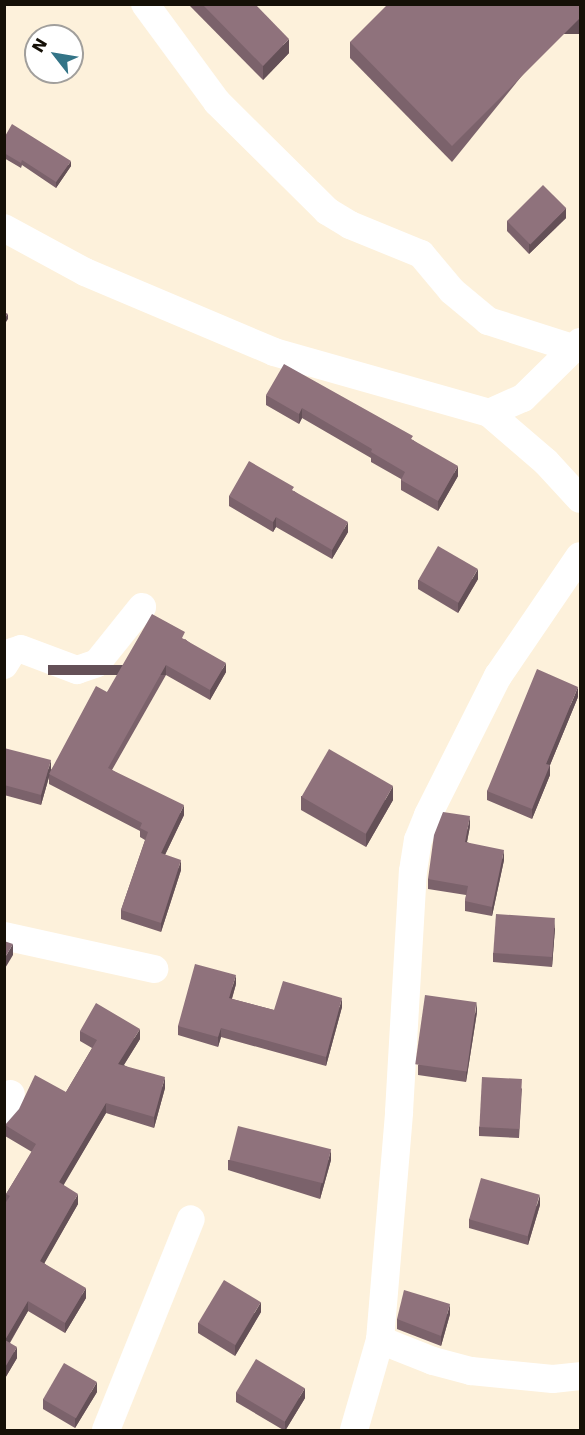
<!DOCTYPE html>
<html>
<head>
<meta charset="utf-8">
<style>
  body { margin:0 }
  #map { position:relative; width:585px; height:1435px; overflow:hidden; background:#fdf1db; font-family:"DejaVu Sans",sans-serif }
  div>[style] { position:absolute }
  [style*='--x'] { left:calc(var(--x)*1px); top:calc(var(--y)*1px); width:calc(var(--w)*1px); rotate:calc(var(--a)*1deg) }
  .minor>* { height:28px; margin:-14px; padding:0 14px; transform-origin:14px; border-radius:14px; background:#fff }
  .wall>* { inset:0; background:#7b626b }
  .shaded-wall>* { inset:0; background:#645057; transform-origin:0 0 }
  .building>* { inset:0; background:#8f727c; transform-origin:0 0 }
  span { translate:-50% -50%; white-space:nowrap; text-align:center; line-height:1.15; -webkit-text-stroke:4.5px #fff; paint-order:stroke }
  .frame { position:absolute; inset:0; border:6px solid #151007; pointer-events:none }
  .north { position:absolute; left:24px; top:24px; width:60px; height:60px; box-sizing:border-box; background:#fff; border:2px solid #a19f9c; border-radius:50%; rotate:301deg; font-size:16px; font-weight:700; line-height:24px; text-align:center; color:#151007 }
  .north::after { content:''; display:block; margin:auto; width:21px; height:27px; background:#337487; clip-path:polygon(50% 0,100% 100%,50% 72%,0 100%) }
</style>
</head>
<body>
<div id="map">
  <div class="minor">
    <div style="--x:145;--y:4;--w:122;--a:53.7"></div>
    <div style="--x:217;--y:102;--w:155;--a:44.7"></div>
    <div style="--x:327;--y:211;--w:27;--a:31"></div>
    <div style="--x:350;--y:225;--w:77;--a:22.2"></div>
    <div style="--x:421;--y:254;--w:48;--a:50"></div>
    <div style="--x:452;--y:291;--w:47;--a:39.8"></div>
    <div style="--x:488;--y:321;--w:88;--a:17.8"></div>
    <div style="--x:4;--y:228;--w:92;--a:28.5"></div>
    <div style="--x:85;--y:272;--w:205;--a:22.9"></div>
    <div style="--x:274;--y:352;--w:223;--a:15.8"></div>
    <div style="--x:489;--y:413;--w:75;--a:40.7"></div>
    <div style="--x:546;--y:462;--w:50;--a:47.4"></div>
    <div style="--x:489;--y:413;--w:37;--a:-24"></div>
    <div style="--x:523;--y:398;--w:80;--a:-44.5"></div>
    <div style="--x:4;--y:665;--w:15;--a:-58"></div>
    <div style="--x:12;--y:652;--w:9;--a:-18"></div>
    <div style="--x:21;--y:649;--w:60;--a:20.6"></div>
    <div style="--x:77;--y:670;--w:21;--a:-19"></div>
    <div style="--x:97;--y:663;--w:72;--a:-51.2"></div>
    <div style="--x:4;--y:936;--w:154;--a:12.4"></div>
    <div style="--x:4;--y:1114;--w:21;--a:-71"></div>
    <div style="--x:380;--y:1340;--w:57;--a:21.6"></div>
    <div style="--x:433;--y:1361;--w:39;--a:15"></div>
    <div style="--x:471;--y:1371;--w:82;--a:5.6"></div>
    <div style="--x:553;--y:1379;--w:27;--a:-6"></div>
    <div style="--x:106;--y:1430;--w:227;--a:-68.1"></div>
    <div style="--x:354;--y:1430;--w:94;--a:-73.9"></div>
    <div style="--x:380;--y:1340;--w:229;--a:-85.2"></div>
    <div style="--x:399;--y:1112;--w:241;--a:-86.7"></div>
    <div style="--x:413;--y:871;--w:31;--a:-81"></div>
    <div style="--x:418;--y:840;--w:27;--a:-68"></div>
    <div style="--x:428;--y:815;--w:156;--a:-63.3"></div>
    <div style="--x:498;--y:676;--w:145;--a:-55.7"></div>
  </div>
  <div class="wall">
    <div style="clip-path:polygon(188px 4px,255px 4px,289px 53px,263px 80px)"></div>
    <div style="clip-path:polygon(580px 4px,452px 162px,350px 58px,350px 42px)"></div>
    <div style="clip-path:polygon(4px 138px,71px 166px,56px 188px,22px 165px,21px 168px,4px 158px)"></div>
    <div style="clip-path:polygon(566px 218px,529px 254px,507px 231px,507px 221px)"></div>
    <div style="clip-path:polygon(266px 395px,413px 440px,458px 476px,438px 511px,401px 490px,401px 479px,371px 462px,371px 458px,302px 418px,299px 424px,266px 405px)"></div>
    <div style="clip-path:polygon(294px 491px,348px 532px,332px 559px,276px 527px,273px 532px,229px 506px,229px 496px)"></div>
    <div style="clip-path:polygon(478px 579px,458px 613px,418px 589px,418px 580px)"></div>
    <div style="clip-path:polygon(185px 639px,226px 672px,210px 700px,166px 675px,112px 770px,184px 815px,165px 855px,181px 870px,161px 932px,121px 919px,121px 910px,145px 840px,140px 837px,140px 831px,49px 784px,49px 777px,41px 805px,4px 795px,4px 748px,51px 770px,107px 692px)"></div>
    <div style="clip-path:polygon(578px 697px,550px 765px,550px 775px,532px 819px,487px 800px,487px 791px)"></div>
    <div style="clip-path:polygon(301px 796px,393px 800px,366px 847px,301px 810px)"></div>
    <div style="clip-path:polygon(470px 826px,467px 842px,504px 860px,492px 916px,465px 911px,465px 901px,466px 895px,428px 889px,428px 879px)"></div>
    <div style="clip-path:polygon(555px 928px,552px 967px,493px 962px,493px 953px)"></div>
    <div style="clip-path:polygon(236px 984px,232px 999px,274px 1010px,342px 1007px,326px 1066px,221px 1037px,218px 1047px,178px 1035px,178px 1026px)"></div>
    <div style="clip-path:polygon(477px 1012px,466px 1082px,418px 1075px,418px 1065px)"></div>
    <div style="clip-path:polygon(80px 1031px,140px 1039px,124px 1065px,165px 1088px,154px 1128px,106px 1113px,63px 1185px,78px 1204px,44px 1263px,86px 1298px,65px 1333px,28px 1311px,10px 1343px,17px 1358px,4px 1380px,4px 1205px,6px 1202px,6px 1194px,32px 1152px,5px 1136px,5px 1125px,66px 1092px,92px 1048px,80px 1041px)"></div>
    <div style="clip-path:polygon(522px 1088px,519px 1138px,479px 1136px,479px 1127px)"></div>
    <div style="clip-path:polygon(228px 1160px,331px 1160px,320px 1199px,228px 1170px)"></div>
    <div style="clip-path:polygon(540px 1205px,528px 1245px,469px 1228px,469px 1219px)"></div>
    <div style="clip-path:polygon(261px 1312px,235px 1356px,198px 1333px,198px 1323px)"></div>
    <div style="clip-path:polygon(450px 1314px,441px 1346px,397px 1329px,397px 1319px)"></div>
    <div style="clip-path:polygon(97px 1392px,75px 1428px,43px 1409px,43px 1399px)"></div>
    <div style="clip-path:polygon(236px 1392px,305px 1398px,285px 1431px,236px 1402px)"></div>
  </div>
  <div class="shaded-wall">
    <div style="left:580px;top:18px;width:16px;height:181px;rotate:90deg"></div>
    <div style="clip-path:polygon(289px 39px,289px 53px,263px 80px,263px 66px)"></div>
    <div style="clip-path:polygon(71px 161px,71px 166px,56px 188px,56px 182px)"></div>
    <div style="clip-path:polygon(566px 208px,566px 218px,529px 254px,529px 244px)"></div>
    <div style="clip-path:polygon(8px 314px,8px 319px,4px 325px,4px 319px)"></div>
    <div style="clip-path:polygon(302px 408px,302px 418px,299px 424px,299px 414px)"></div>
    <div style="clip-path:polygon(458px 466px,458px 476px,438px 511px,438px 501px)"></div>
    <div style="clip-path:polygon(276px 517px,276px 527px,273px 532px,273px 522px)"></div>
    <div style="clip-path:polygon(348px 522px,348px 532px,332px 559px,332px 550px)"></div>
    <div style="clip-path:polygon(478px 569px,478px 579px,458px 613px,458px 603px)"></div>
    <div style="clip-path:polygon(226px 663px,226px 672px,210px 700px,210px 690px)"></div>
    <div style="left:166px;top:665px;width:10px;height:118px;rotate:90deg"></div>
    <div style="clip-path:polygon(578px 687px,578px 697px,550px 765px,550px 775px,532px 819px,532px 809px,546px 764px)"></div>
    <div style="clip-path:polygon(51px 760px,51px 770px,41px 805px,41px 795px)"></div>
    <div style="clip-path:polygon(393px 786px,393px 800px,366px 847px,366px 834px)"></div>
    <div style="clip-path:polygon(184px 805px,184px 815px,161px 863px,161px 853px)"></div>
    <div style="clip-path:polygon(470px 816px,470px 826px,465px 852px,465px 842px)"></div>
    <div style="clip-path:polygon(504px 850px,504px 860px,492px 916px,492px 907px)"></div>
    <div style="clip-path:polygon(181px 860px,181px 870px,161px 932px,161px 923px)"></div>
    <div style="clip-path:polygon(555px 918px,555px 928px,552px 967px,552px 957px)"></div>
    <div style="clip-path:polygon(13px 944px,13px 955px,4px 970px,4px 959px)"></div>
    <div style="clip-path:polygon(236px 975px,236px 984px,229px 1008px,229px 998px)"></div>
    <div style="clip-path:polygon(342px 998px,342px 1007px,326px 1066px,326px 1057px)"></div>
    <div style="clip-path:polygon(477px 1002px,477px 1012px,466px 1082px,466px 1072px)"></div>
    <div style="clip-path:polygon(221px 1028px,221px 1037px,218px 1047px,218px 1037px)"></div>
    <div style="clip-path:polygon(140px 1029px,140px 1039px,118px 1074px,118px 1064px)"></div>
    <div style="clip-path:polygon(165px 1077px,165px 1088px,154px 1128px,154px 1117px)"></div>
    <div style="clip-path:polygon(106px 1103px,106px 1113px,59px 1193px,59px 1182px)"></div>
    <div style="clip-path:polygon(331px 1150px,331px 1160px,320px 1199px,320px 1189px)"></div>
    <div style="clip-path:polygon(78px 1194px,78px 1204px,40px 1271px,40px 1261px)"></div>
    <div style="clip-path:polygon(540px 1195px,540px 1205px,528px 1245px,528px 1235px)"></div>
    <div style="clip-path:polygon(86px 1288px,86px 1298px,65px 1333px,65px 1323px)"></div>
    <div style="clip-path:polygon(28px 1301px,28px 1311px,5px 1350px,5px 1340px)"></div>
    <div style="clip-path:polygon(261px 1302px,261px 1312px,235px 1356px,235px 1346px)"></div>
    <div style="clip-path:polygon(450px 1304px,450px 1314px,441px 1346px,441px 1336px)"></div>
    <div style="clip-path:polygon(17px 1347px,17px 1358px,4px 1380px,4px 1369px)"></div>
    <div style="clip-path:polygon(97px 1382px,97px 1392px,75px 1428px,75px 1419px)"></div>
    <div style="clip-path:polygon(305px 1388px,305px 1398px,285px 1431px,285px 1421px)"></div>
  </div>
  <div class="building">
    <div style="clip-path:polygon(202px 4px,255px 4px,289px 39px,263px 66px)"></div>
    <div style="clip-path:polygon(388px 4px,580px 4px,580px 18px,452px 146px,350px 42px)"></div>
    <div style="clip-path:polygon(12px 124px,71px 161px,56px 182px,22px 160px,21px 163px,4px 153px,4px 138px)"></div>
    <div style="left:543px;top:185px;width:33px;height:51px;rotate:45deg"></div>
    <div style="clip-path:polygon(4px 312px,8px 314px,4px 319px)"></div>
    <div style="clip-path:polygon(284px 364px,413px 436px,411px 439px,458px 466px,438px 501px,401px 480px,405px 472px,371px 452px,372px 449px,302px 408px,299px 414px,266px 395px)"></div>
    <div style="clip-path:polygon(249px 461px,294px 487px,292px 490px,348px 522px,332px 550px,276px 517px,273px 522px,229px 496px)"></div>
    <div style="left:438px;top:546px;width:46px;height:39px;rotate:30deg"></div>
    <div style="clip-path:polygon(152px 614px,185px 632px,182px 638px,226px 663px,210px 690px,166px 665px,108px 768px,184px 805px,161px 853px,181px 860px,161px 923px,121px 910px,148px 832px,140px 828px,142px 823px,49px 774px,96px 686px,107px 692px)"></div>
    <div style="clip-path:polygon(537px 669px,578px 687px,546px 764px,550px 765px,532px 809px,487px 791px)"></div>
    <div style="clip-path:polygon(4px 748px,51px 760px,41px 795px,4px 785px)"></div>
    <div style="left:329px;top:749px;width:74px;height:55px;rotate:30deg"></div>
    <div style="clip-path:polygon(443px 812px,470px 816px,465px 842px,504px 850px,492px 907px,465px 901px,468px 886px,428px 879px,434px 835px)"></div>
    <div style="left:496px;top:914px;width:59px;height:39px;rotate:4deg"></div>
    <div style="clip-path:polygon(4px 941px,13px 944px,4px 959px)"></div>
    <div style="clip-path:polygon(195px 964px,236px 975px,229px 998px,274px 1010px,283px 981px,342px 998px,326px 1057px,221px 1028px,218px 1037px,178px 1026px)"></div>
    <div style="left:425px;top:995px;width:52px;height:70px;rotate:8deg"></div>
    <div style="clip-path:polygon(96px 1003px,140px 1029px,118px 1064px,165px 1077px,154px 1117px,106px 1103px,59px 1182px,78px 1194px,40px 1261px,86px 1288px,65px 1323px,28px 1301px,5px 1340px,17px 1347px,4px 1369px,4px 1205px,10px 1196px,6px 1194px,36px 1144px,5px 1125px,19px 1109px,35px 1075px,66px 1092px,97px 1040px,80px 1031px)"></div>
    <div style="left:482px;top:1077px;width:40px;height:50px;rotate:3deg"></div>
    <div style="left:238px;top:1126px;width:96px;height:35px;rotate:14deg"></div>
    <div style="left:481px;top:1178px;width:61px;height:43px;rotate:16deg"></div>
    <div style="left:224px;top:1280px;width:43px;height:50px;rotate:31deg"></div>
    <div style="clip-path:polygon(404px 1290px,450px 1304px,441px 1336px,397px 1319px)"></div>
    <div style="left:256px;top:1359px;width:57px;height:39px;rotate:31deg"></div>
    <div style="left:64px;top:1363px;width:38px;height:42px;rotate:30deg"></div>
  </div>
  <div class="frame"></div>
  <div class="north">N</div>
</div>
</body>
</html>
